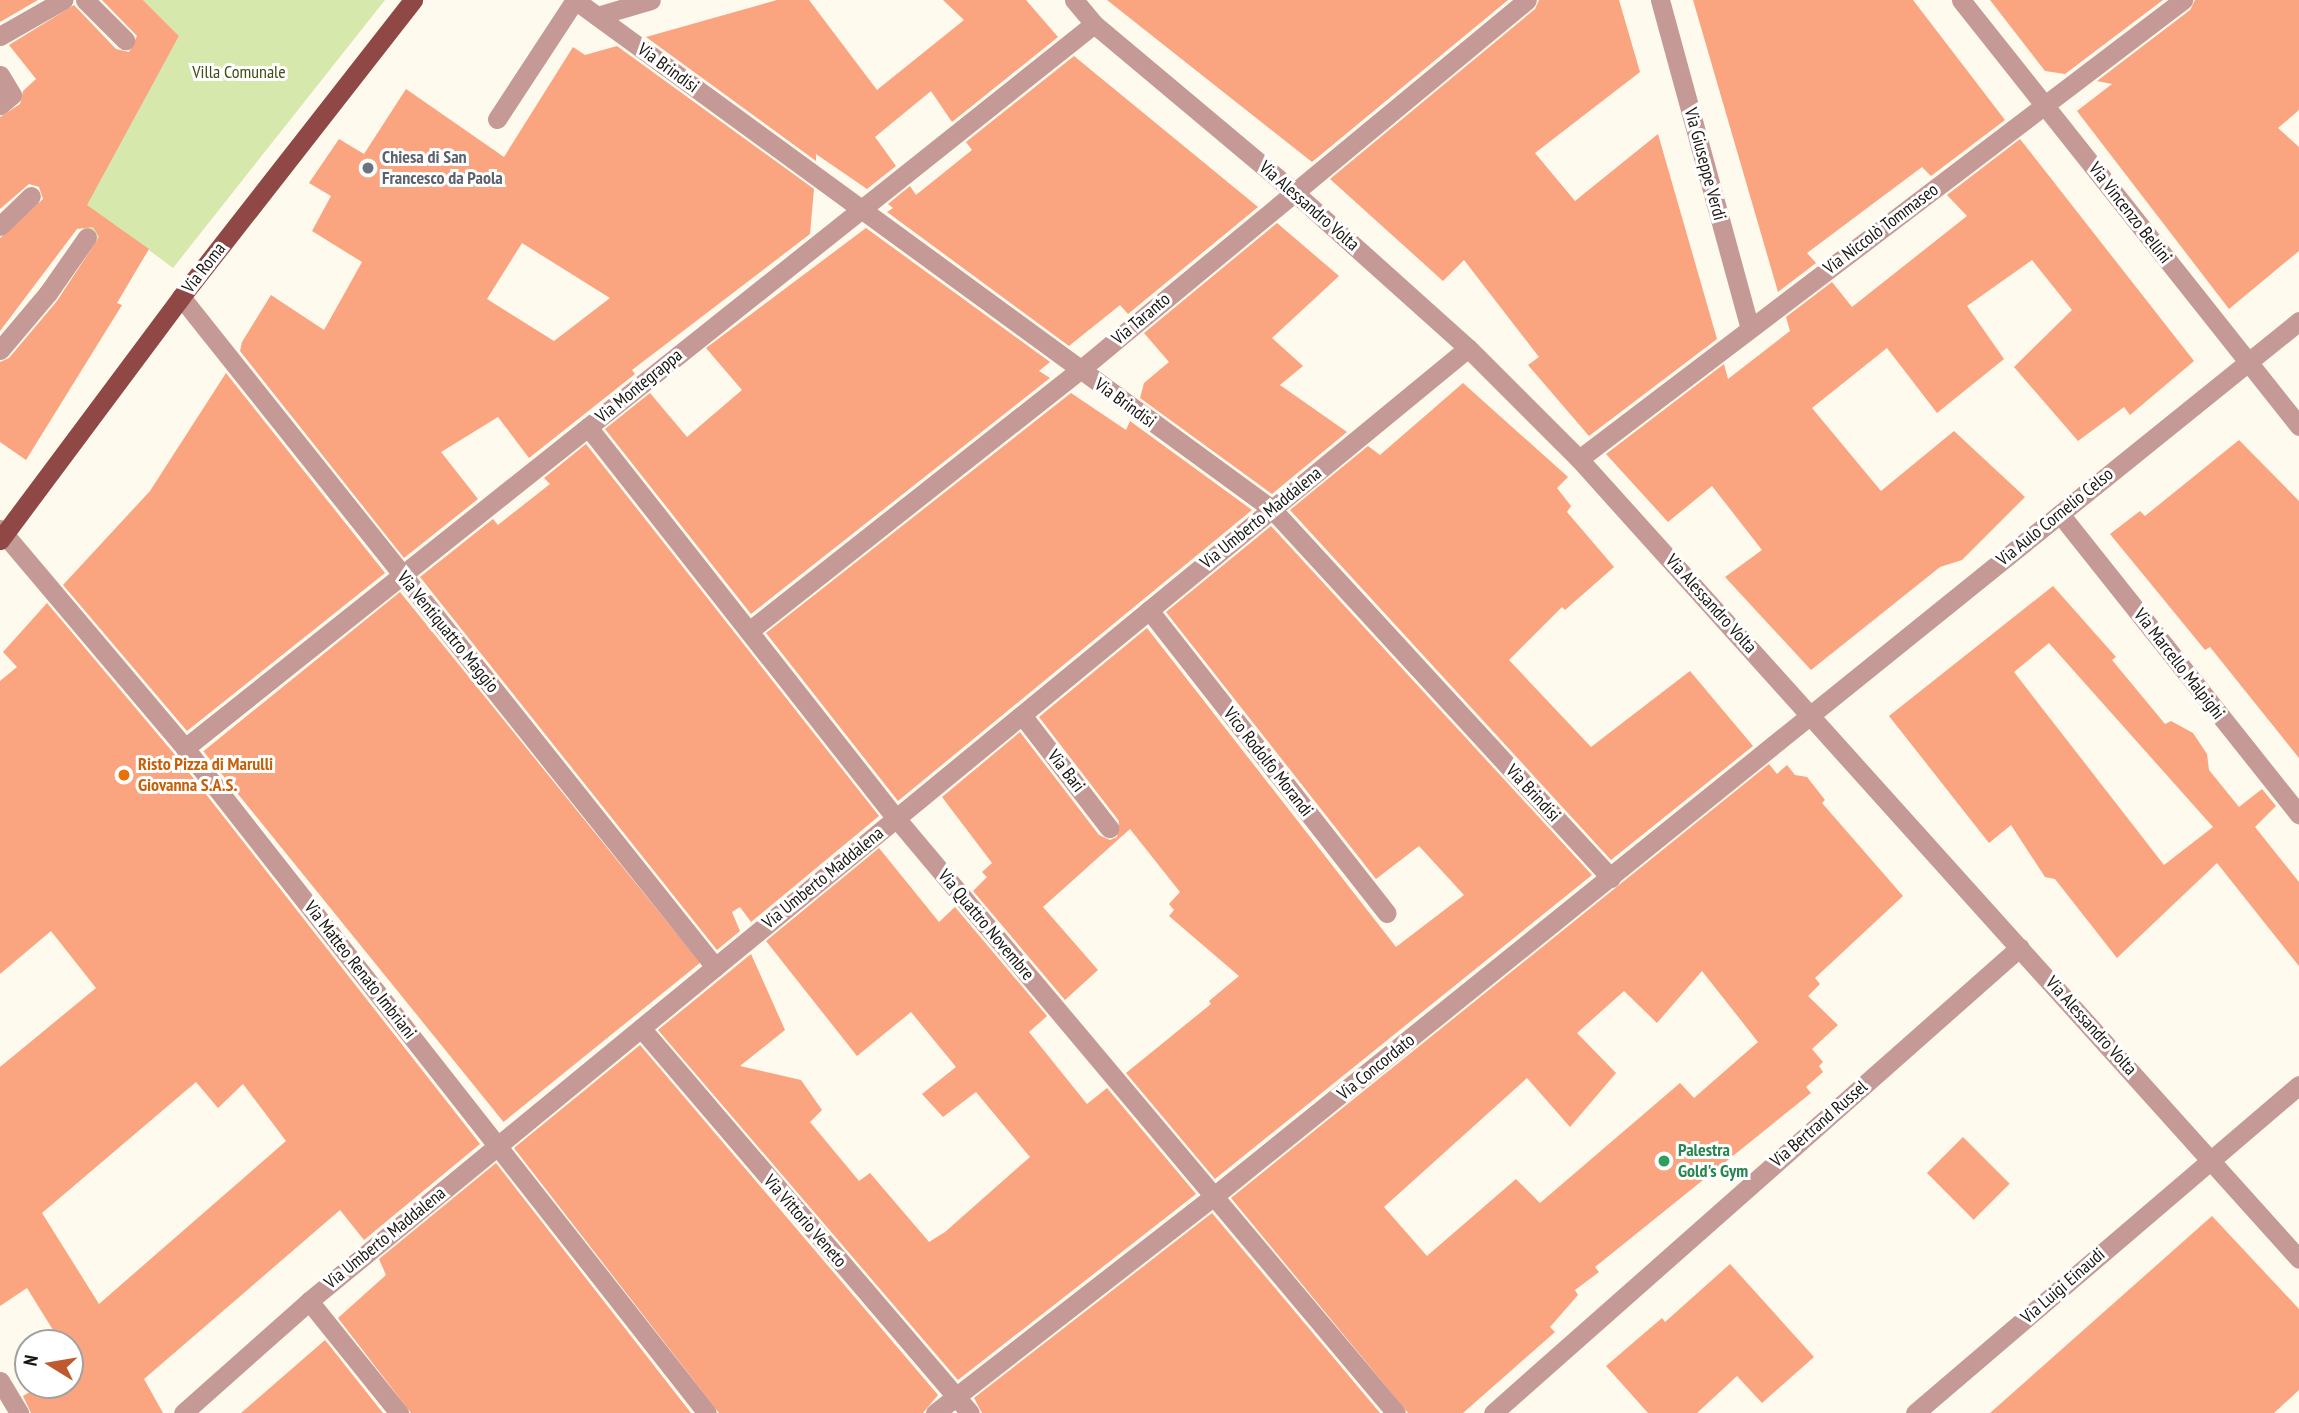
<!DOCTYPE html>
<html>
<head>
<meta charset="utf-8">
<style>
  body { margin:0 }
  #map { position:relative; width:2299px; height:1413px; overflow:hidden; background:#fefaee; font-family:"PT Sans Narrow",sans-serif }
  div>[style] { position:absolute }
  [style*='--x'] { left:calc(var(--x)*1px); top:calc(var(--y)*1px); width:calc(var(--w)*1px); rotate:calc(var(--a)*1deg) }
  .green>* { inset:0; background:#d6e8ab }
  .building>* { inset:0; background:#faa480; transform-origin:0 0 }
  .service>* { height:19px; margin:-9.5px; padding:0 9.5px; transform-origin:9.5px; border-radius:9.5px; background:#c49996 }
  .minor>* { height:19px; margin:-9.5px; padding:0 9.5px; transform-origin:9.5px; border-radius:9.5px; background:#c49996 }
  .tertiary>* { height:19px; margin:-9.5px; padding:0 9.5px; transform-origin:9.5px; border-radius:9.5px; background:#c49996 }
  .primary>* { height:19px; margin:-9.5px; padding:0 9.5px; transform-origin:9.5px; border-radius:9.5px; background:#8f4845 }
  .dots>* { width:19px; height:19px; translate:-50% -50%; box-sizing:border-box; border:4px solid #fff; border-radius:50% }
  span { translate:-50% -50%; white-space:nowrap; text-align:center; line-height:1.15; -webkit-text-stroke:6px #fff; paint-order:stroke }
  .street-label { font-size:18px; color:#171510 }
  .park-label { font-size:18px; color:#424f11 }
  .worship-label { font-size:18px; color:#5b616d; font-weight:700 }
  .left { translate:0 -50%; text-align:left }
  .food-label { font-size:18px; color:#c56008; font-weight:700 }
  .leisure-label { font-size:18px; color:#27864d; font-weight:700 }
  .north { position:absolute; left:14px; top:1329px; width:70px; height:70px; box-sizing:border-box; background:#fff; border:2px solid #a2a19f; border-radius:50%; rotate:281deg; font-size:19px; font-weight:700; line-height:28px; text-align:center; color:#171510 }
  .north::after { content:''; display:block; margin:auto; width:24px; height:32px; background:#c0592f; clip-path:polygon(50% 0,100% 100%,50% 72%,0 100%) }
</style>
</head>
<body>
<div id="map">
  <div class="green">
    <div style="clip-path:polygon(143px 0,385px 0,173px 268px,114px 224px,105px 246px,76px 223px,179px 36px)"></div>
  </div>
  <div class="building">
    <div style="clip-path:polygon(0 0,38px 0,0 22px)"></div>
    <div style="clip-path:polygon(102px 0,143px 0,179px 36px,87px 205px,149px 249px,117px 303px,122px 305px,26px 460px,0 442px,0 362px,9px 358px,57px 301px,99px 237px,93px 227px,77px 229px,0 331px,0 238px,43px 199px,39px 187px,29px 184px,0 209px,0 117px,20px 104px,23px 91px,36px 79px,9px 45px,74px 5px,116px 49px,129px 52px,137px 36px)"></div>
    <div style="clip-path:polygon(777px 0,809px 0,877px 90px,964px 20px,943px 0,1026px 0,1058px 37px,952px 122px,931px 91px,875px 137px,896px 166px,867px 189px,816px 154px,816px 161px,646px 37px)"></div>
    <div style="clip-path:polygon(1107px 0,1508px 0,1312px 162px)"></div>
    <div style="clip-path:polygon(1539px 0,1619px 0,1640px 72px,1535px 153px,1575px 201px,1658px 134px,1717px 339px,1589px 436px,1528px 365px,1539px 357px,1464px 260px,1443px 281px,1330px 179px,1535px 9px)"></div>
    <div style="clip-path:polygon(1693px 0,1913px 0,2005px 120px,1931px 176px,1922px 167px,1807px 253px,1816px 263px,1778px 292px)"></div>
    <div style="clip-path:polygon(1990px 0,2163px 0,2065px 74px,2045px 71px)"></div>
    <div style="clip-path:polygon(2195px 0,2299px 0,2299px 110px,2278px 128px,2299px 147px,2299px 251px,2229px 309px,2077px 111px,2112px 84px,2097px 81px,2190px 10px)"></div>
    <div style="clip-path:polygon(evenodd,617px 46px,814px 189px,810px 234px,632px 370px,635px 374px,529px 458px,498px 417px,441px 452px,478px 499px,404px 558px,240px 351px,242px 342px,271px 295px,324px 330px,362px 262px,312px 231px,331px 196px,309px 183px,339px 139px,364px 154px,406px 89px,504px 157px,573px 47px,585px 55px,617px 46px,522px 243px,610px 298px,554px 341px,487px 299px,522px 243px)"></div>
    <div style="clip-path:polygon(1074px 56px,1258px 207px,1128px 314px,1120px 305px,1069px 346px,887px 212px,893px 208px,888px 204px,910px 186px,916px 195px,972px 150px,966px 142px)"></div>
    <div style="clip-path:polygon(2020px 139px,2194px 361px,2130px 415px,2124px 407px,2078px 441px,2014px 367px,2072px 310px,2032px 260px,1967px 306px,2004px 359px,1937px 413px,1887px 348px,1812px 408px,1881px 491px,1954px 431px,2025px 497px,1962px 560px,1940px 567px,1811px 670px,1725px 577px,1762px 550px,1712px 486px,1668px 522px,1606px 454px,1724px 364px,1728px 379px,1790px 331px,1786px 317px,1832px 282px,1852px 307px,1967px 216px,1947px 195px)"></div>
    <div style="clip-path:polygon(1277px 223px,1339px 276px,1272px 338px,1303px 366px,1280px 385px,1347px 432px,1272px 494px,1140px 398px,1144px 383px,1169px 362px,1144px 333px)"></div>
    <div style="clip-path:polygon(866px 228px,1050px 362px,1039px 371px,1050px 378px,751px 614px,605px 429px,650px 393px,687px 437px,742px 390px,706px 348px)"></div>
    <div style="clip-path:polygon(226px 373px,385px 573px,187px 731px,63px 585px,150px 491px)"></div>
    <div style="clip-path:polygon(1463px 383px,1568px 477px,1557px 488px,1571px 506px,1567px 512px,1614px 567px,1565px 610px,1562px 607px,1509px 660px,1591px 747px,1690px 671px,1753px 746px,1611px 860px,1290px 510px,1368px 446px,1380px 455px)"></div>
    <div style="clip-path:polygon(1071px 393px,1126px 430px,1130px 421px,1252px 510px,898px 801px,766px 633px)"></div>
    <div style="clip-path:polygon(2239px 440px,2299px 501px,2299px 758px,2210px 647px,2205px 650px,2110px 534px,2140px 511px,2145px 516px)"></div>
    <div style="clip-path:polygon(586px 444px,879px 816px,751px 922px,740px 907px,732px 912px,740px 931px,717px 950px,420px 577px,493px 519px,498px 525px,550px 484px,544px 478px)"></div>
    <div style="clip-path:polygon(1271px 526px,1592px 875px,1215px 1179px,1126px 1073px,1211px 1004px,1209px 1001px,1239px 976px,1169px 916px,1174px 910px,1169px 904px,1180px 892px,1130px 829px,1043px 907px,1098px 970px,1065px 1000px,973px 891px,987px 877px,982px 872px,992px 863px,942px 797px,1020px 732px,1099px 835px,1110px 840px,1117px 837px,1119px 821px,1039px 717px,1147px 628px,1396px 947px,1464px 895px,1419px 846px,1376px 879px,1166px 612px)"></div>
    <div style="clip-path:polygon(evenodd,2053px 586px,2116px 657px,2112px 660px,2165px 724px,2171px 721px,2193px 733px,2207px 754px,2209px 770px,2239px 807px,2262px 789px,2276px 806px,2255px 827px,2299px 882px,2299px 966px,2217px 863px,2117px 958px,2055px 879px,2045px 877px,2011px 825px,1989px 843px,1889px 716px,2053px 586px,2049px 643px,2213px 827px,2164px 865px,2014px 672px,2049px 643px)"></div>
    <div style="left:400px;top:592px;width:477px;height:253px;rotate:51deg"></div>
    <div style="clip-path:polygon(evenodd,47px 603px,176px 756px,480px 1144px,364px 1240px,340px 1210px,144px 1379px,163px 1413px,31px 1413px,23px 1396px,42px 1385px,70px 1385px,70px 1368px,74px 1365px,70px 1343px,61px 1343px,27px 1288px,0 1306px,0 1067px,96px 988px,51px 931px,0 974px,0 681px,17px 667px,3px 652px,47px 603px,196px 1082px,218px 1108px,243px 1084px,286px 1141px,99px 1304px,42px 1213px,196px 1082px)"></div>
    <div style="clip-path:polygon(evenodd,1769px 764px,1777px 774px,1787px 765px,1795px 775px,1807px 777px,1825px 800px,1822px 803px,1903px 896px,1815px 978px,1820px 984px,1808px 996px,1838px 1025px,1812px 1049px,1823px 1062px,1819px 1066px,1823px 1072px,1806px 1087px,1811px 1093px,1595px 1267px,1599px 1272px,1575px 1290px,1578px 1295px,1550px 1327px,1555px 1332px,1463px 1413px,1408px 1413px,1231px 1198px,1769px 764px,1702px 971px,1758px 1042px,1694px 1098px,1680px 1083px,1540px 1203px,1516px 1179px,1427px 1256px,1384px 1207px,1527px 1078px,1570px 1127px,1616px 1073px,1577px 1033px,1624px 991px,1657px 1023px,1702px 971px)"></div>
    <div style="clip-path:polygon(879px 848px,939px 922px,955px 907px,1047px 1016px,1029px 1032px,1087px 1104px,1107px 1088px,1196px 1194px,958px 1380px,658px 1030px,751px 954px,785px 1030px,740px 1066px,801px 1080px,822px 1110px,810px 1122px,859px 1181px,870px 1173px,929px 1242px,945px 1232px,1030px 1157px,976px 1092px,943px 1117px,922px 1094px,956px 1067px,911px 1012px,857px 1056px,766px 941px)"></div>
    <div style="clip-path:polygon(640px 1045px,938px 1395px,923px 1413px,719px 1413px,514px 1148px)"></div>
    <div style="left:1963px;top:1137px;width:66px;height:51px;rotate:45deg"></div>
    <div style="clip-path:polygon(496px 1163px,691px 1413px,411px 1413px,338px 1318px,386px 1275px,379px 1259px)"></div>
    <div style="clip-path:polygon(1212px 1213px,1380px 1413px,982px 1413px,974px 1398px)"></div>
    <div style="clip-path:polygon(2212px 1216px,2299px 1309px,2299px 1390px,2274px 1413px,1990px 1413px)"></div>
    <div style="clip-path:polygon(1730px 1264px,1814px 1357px,1762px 1403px,1737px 1376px,1697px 1413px,1648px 1413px,1606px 1366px,1662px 1318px,1665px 1322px)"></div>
    <div style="clip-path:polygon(325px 1340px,383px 1413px,241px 1413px)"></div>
  </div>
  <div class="service">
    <div style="--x:0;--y:75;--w:23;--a:59"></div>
    <div style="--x:12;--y:95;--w:16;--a:140"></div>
  </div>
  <div class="minor">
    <div style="--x:85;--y:0;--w:57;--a:45"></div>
    <div style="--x:575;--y:0;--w:863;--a:36.14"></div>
    <div style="--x:1272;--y:509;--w:501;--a:47.43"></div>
    <div style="--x:1660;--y:0;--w:340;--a:74.7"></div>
    <div style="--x:1961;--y:0;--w:544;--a:51.57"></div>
    <div style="--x:597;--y:16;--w:56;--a:-16.5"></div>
    <div style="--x:0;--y:36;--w:73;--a:-29.7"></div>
    <div style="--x:497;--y:119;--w:142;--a:-56.8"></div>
    <div style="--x:0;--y:226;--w:43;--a:-44.1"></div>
    <div style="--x:181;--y:297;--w:857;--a:51.44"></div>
    <div style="--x:0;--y:350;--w:75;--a:-49.9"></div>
    <div style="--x:48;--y:293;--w:68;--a:-55.1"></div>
    <div style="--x:588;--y:427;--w:498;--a:51.8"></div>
    <div style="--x:896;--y:818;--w:777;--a:49.96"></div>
    <div style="--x:1579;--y:459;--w:759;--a:-37.23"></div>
    <div style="--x:2060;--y:514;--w:384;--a:51.5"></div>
    <div style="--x:0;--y:529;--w:287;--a:49.8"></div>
    <div style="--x:185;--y:748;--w:845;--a:51.87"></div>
    <div style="--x:1149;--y:610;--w:385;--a:51.9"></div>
    <div style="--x:749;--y:631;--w:422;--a:-38.3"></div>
    <div style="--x:1080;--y:370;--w:580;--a:-39.62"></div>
    <div style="--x:1022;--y:715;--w:143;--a:52.4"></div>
    <div style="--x:185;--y:748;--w:1162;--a:-38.54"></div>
    <div style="--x:641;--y:1028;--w:506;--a:49.48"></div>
    <div style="--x:309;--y:1301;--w:144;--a:51.2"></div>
    <div style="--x:0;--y:1381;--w:37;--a:59"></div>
    <div style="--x:183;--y:1413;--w:169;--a:-41.6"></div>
    <div style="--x:309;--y:1301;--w:1500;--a:-39.43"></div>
    <div style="--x:935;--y:1413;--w:353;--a:-37.9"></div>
    <div style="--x:1214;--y:1196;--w:1394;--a:-38.88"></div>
    <div style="--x:1493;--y:1413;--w:703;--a:-41.48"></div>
    <div style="--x:1915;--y:1413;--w:505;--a:-40.5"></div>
  </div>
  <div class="tertiary">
    <div style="--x:1074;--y:0;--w:31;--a:50"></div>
    <div style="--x:1094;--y:24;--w:261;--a:40"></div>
    <div style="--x:1294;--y:192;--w:234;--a:41.9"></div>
    <div style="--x:1468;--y:348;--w:157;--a:45"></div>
    <div style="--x:1579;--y:459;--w:1076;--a:48.01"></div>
  </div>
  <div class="primary">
    <div style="--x:0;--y:540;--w:303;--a:-53.3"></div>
    <div style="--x:181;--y:297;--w:377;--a:-52"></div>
  </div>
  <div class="dots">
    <div style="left:368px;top:168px;background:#6b7280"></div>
    <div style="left:124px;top:775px;background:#e8710a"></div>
    <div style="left:1664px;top:1161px;background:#2e9e5b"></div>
  </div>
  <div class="street-label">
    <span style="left:668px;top:68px;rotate:36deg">Via Brindisi</span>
    <span style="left:1705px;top:164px;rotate:75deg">Via Giuseppe Verdi</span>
    <span style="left:1309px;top:206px;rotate:41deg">Via Alessandro Volta</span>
    <span style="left:2130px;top:213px;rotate:52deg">Via Vincenzo Bellini</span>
    <span style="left:1881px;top:229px;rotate:-37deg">Via Niccolò Tommaseo</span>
    <span style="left:204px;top:268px;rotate:-52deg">Via Roma</span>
    <span style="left:1141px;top:319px;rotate:-40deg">Via Taranto</span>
    <span style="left:639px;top:386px;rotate:-39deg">Via Montegrappa</span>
    <span style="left:1125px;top:403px;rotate:36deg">Via Brindisi</span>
    <span style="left:2055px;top:517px;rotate:-39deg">Via Aulo Cornelio Celso</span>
    <span style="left:1261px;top:518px;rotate:-39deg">Via Umberto Maddalena</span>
    <span style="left:1711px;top:604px;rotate:48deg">Via Alessandro Volta</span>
    <span style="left:448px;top:632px;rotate:51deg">Via Ventiquattro Maggio</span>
    <span style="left:2179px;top:664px;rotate:52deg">Via Marcello Malpighi</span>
    <span style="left:1268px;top:762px;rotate:52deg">Vico Rodolfo Morandi</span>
    <span style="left:1066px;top:771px;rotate:52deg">Via Bari</span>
    <span style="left:1533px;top:793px;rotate:47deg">Via Brindisi</span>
    <span style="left:823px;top:878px;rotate:-39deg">Via Umberto Maddalena</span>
    <span style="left:986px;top:925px;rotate:50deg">Via Quattro Novembre</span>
    <span style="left:360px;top:970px;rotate:52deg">Via Matteo Renato Imbriani</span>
    <span style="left:2091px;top:1026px;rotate:48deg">Via Alessandro Volta</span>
    <span style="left:1376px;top:1067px;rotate:-39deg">Via Concordato</span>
    <span style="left:1819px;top:1124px;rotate:-41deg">Via Bertrand Russel</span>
    <span style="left:805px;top:1221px;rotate:49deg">Via Vittorio Veneto</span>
    <span style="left:385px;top:1238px;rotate:-39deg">Via Umberto Maddalena</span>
    <span style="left:2063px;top:1286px;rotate:-41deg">Via Luigi Einaudi</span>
  </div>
  <div class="park-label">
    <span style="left:239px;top:72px">Villa Comunale</span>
  </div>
  <div class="worship-label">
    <span class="left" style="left:382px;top:168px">Chiesa di San<br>Francesco da Paola</span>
  </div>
  <div class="food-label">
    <span class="left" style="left:138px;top:775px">Risto Pizza di Marulli<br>Giovanna S.A.S.</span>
  </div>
  <div class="leisure-label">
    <span class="left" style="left:1678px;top:1161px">Palestra<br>Gold's Gym</span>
  </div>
  <div class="north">N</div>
</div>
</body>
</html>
